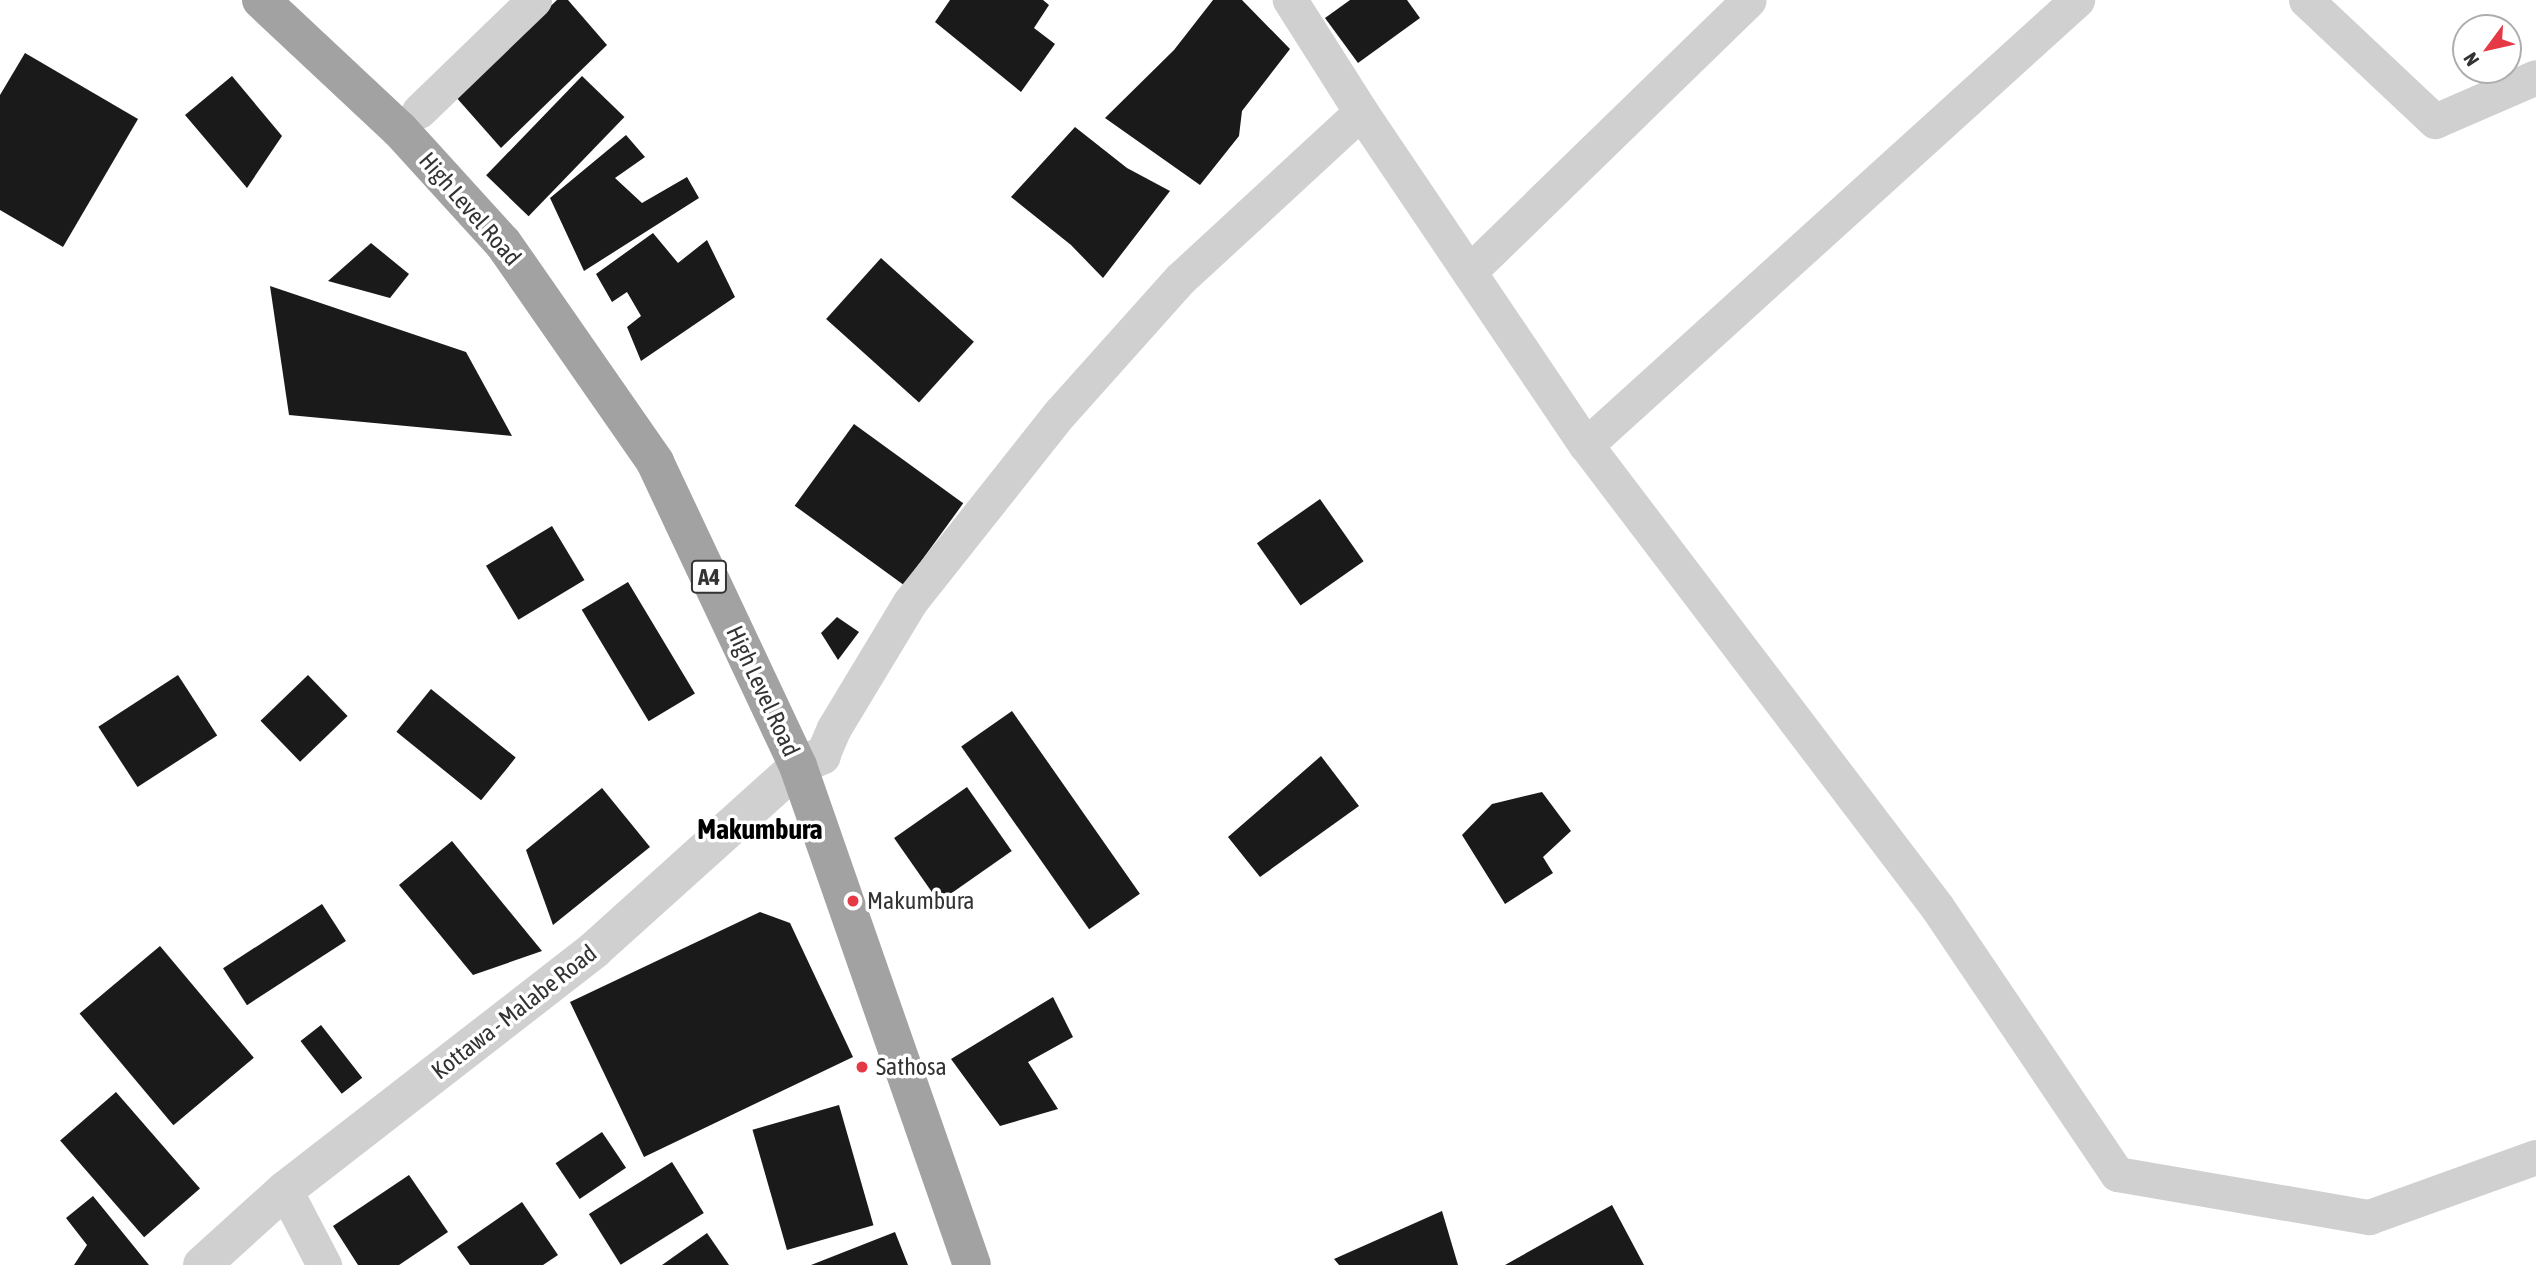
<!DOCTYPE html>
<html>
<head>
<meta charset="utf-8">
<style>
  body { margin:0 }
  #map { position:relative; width:2536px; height:1265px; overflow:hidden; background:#fff; font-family:"Asap Condensed",sans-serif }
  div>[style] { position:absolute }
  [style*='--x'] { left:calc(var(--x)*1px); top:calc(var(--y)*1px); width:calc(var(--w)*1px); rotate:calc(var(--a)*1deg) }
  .building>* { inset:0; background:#1a1a1a; transform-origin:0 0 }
  .minor>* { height:35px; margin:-17.5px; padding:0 17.5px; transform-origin:17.5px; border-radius:17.5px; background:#d0d0d0 }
  .tertiary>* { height:38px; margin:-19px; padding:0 19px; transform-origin:19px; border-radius:19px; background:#d0d0d0 }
  .trunk>* { height:38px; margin:-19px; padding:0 19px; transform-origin:19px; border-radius:19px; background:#a2a2a2 }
  .dots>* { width:19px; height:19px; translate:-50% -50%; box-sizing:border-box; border:4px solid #fff; border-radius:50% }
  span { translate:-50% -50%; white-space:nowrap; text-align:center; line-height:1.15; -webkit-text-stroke:7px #fff; paint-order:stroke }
  .shield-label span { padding:2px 5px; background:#fff; border:2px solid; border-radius:5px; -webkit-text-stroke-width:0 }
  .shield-label { font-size:23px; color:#333; font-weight:700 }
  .street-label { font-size:24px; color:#333 }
  .poi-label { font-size:24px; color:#333 }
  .left { translate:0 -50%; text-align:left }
  .quarter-label { font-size:28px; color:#000; font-weight:700 }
  .north { position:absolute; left:2452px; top:14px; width:70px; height:70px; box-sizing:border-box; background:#fff; border:2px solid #adadad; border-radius:50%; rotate:237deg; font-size:19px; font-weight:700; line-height:28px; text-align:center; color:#333 }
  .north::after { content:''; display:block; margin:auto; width:24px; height:32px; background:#e63946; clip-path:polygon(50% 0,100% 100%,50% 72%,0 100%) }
</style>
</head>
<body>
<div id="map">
  <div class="building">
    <div style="clip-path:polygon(557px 0,568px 0,607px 45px,501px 148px,455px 96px)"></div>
    <div style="clip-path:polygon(950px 0,1043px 0,1049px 5px,1034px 28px,1055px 44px,1021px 92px,935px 22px)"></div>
    <div style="clip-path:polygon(1213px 0,1242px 0,1290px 49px,1242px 111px,1239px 136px,1200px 185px,1105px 118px,1174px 50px)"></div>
    <div style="clip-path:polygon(1350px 0,1407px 0,1420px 18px,1358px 63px,1325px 18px)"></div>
    <div style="clip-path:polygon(25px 53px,138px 119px,63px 247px,0 210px,0 95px)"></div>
    <div style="clip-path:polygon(232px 76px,282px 136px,247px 188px,185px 115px)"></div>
    <div style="left:582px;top:76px;width:59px;height:138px;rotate:44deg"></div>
    <div style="clip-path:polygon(1075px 127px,1127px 168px,1170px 191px,1103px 278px,1071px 245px,1011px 197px)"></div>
    <div style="clip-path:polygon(626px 135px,645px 157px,615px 178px,642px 203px,687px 177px,699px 198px,584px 271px,550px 198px)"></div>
    <div style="clip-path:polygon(653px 233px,678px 263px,707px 240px,735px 297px,641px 361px,627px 327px,641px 316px,627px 292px,612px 302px,596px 274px)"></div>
    <div style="clip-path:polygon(371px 243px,409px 274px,390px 298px,328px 281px)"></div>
    <div style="left:881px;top:258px;width:125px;height:82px;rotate:42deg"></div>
    <div style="clip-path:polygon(270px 286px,466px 352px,512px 436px,289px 415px)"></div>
    <div style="left:854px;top:424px;width:135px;height:101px;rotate:36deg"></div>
    <div style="left:1320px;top:499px;width:76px;height:77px;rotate:55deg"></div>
    <div style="left:552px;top:526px;width:63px;height:77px;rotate:59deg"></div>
    <div style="left:628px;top:582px;width:130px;height:54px;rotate:59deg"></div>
    <div style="clip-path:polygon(837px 617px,859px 632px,838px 660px,821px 633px)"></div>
    <div style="left:178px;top:675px;width:72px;height:95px;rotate:57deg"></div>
    <div style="left:308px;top:675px;width:57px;height:66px;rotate:46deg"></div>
    <div style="left:431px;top:689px;width:109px;height:55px;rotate:39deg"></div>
    <div style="left:1012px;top:711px;width:223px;height:62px;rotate:55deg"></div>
    <div style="clip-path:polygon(1321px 756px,1359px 806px,1260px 877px,1228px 837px)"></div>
    <div style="left:967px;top:787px;width:78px;height:89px;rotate:55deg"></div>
    <div style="clip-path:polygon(602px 788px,650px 847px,553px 925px,526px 850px)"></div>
    <div style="clip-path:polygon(1542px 792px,1571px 831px,1543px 857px,1553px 873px,1505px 904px,1462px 835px,1492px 804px)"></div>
    <div style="clip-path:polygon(452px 841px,542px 951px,473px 975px,399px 885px)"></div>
    <div style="left:322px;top:904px;width:44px;height:118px;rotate:57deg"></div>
    <div style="clip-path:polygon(760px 912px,790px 923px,853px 1057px,644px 1157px,570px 1002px)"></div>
    <div style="left:160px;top:946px;width:146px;height:105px;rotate:50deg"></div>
    <div style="clip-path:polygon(1053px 997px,1073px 1037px,1028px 1062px,1058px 1109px,1000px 1126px,951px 1059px)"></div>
    <div style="left:321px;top:1025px;width:67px;height:26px;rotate:52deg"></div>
    <div style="left:116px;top:1092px;width:128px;height:74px;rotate:49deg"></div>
    <div style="left:839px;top:1105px;width:125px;height:90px;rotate:74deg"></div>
    <div style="left:602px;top:1132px;width:43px;height:56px;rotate:56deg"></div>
    <div style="left:672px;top:1162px;width:60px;height:98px;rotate:58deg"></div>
    <div style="clip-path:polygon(409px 1175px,448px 1232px,399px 1265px,358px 1265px,333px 1226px)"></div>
    <div style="clip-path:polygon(93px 1196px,149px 1265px,74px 1265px,87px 1245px,66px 1218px)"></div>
    <div style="clip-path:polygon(522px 1202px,558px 1255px,543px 1265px,470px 1265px,457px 1247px)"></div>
    <div style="clip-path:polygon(1612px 1205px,1644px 1265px,1505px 1265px)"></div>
    <div style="clip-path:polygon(1442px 1211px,1458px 1265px,1339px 1265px,1334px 1259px)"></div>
    <div style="clip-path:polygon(895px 1232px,908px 1265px,811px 1265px)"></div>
    <div style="clip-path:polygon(707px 1233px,729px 1265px,662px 1265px)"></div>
  </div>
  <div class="minor">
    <div style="--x:2306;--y:0;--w:177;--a:43.2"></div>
    <div style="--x:2435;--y:121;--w:110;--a:-23.5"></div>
    <div style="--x:419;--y:111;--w:160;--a:-44"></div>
    <div style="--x:1361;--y:112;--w:402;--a:56"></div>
    <div style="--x:1586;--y:445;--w:663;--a:-42.19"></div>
    <div style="--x:1469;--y:272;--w:390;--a:-44.2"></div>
    <div style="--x:1586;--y:445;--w:580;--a:52.77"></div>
    <div style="--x:1937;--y:907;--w:322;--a:56"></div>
    <div style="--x:2117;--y:1174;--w:256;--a:9.7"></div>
    <div style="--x:2369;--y:1217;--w:177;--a:-19.8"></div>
    <div style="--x:822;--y:756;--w:30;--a:-67"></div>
    <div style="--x:834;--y:728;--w:147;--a:-58.9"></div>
    <div style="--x:910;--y:602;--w:241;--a:-51.6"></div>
    <div style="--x:1060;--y:413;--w:180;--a:-48.2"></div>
    <div style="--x:1180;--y:279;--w:246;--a:-42.7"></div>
    <div style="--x:1361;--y:112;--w:133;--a:-122.4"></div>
    <div style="--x:285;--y:1190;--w:85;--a:62.5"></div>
  </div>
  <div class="tertiary">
    <div style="--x:202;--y:1265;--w:112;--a:-42.1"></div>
    <div style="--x:285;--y:1190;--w:391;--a:-37.8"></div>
    <div style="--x:594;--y:950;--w:275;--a:-42"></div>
    <div style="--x:798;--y:766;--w:26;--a:-23"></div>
  </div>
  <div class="trunk">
    <div style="--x:261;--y:0;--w:190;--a:43.1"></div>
    <div style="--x:400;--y:130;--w:153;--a:47.7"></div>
    <div style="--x:503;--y:243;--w:267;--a:55.2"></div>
    <div style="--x:655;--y:462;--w:336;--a:64.8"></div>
    <div style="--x:798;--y:766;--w:528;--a:70.78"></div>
  </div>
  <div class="dots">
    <div style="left:853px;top:901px;background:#e63946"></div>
    <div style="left:862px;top:1067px;background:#e63946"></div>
  </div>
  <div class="shield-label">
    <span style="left:709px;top:577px">A4</span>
  </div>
  <div class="street-label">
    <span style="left:470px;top:209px;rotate:49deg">High Level Road</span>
    <span style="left:763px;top:691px;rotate:65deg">High Level Road</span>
    <span style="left:514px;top:1012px;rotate:-38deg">Kottawa - Malabe Road</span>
  </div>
  <div class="poi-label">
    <span class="left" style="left:867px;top:901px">Makumbura</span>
    <span class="left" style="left:876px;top:1067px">Sathosa</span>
  </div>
  <div class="quarter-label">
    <span style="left:760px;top:829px">Makumbura</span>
  </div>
  <div class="north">N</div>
</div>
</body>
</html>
